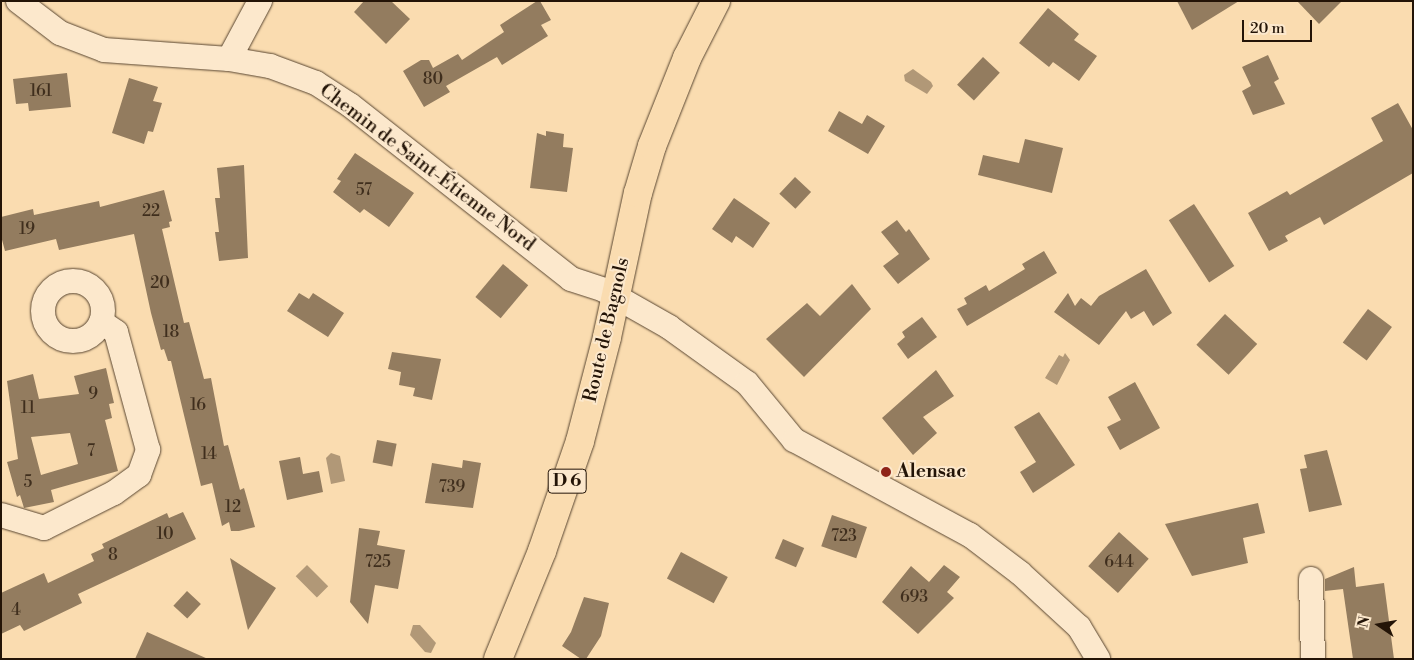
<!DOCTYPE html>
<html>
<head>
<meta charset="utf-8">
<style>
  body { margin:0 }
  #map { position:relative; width:1414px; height:660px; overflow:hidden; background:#fadcb0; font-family:"Libre Bodoni",serif }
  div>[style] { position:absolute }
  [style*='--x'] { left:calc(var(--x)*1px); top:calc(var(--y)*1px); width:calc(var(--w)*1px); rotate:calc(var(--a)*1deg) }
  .water>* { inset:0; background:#b19877; transform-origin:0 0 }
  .building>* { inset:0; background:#937c5f; transform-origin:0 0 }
  .roads { filter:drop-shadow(0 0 1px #594631) drop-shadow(0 0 1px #594631) }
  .street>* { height:24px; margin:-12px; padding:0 12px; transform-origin:12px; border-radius:12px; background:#fce8cc }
  .street>.ring { margin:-12px; padding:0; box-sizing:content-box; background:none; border:24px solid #fce8cc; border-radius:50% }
  .primary>* { height:28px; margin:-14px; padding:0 14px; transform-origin:14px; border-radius:14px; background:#fadcb0 }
  .dots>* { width:14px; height:14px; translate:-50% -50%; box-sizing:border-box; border:2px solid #fce8cc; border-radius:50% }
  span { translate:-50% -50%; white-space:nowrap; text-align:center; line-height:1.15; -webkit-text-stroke:4px #fce8cc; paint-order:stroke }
  .number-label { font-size:16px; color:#3f2e1d }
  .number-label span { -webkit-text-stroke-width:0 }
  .shield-label span { padding:1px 4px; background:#fce8cc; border:1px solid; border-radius:4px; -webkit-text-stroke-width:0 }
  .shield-label { font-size:18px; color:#231407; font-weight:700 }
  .street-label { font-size:19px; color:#231407 }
  .poi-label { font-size:19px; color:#231407; font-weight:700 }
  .left { translate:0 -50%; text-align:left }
  .frame { position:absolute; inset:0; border:2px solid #231407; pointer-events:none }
  .north { position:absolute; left:1354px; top:600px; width:50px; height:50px; -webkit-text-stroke:4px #fce8cc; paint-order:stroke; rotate:282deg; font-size:14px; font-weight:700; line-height:20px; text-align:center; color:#231407 }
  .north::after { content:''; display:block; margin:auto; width:18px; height:22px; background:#231407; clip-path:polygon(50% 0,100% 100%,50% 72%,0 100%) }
  .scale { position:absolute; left:1242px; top:20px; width:70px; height:22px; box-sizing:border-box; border:2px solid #231407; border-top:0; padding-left:6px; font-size:15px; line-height:18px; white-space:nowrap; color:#231407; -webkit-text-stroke:4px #fce8cc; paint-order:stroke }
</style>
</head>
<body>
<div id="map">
  <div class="water">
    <div style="clip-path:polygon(913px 69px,931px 82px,933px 86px,927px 94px,905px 81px,904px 75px)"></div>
    <div style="clip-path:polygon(1065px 353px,1070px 360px,1057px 385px,1045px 378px,1059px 355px,1063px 357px)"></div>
    <div style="clip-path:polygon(331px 453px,340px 456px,345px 481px,331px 484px,326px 458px)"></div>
    <div style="left:307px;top:565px;width:30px;height:16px;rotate:45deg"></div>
    <div style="clip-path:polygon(413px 625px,420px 625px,436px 643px,431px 653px,425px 652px,410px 635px)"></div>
  </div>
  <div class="building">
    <div style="clip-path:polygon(364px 1px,391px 1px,410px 19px,386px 44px,354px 12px)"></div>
    <div style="clip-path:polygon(537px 1px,540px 1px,551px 20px,541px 25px,548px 36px,502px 65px,497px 57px,446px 86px,450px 92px,424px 107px,403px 71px,421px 60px,429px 60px,433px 68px,458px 54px,462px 60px,504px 32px,500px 25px)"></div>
    <div style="clip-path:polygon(1177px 1px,1239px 1px,1192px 30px)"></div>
    <div style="clip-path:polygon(1297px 1px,1342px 1px,1319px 24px)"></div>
    <div style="clip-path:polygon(1048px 8px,1079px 34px,1074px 40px,1097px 56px,1079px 81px,1053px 62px,1049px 67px,1019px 43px)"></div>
    <div style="clip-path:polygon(1268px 55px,1279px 79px,1274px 82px,1285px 104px,1253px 115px,1242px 91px,1251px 86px,1242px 67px)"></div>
    <div style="left:983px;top:57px;width:23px;height:38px;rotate:43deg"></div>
    <div style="clip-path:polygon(67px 73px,71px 107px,29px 111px,28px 103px,16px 104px,13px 79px)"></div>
    <div style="clip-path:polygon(129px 78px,158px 87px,153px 101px,162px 103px,153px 132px,148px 131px,144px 144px,112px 133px)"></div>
    <div style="clip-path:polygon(1398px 103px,1413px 130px,1413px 173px,1324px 225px,1320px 217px,1285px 236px,1288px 241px,1269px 251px,1248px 213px,1287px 191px,1290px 195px,1383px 141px,1371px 118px)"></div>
    <div style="clip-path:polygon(839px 111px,862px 124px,867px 115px,885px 126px,868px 154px,828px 131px)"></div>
    <div style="clip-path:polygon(546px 131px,564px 134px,563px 147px,573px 148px,567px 192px,530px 188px,537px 133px,546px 136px)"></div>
    <div style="clip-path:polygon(1025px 139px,1063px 148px,1052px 193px,978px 175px,983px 155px,1019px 163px)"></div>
    <div style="clip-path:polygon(355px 153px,414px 193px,389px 227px,364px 209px,360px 213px,333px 192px,341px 181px,337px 179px)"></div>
    <div style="clip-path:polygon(244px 165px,248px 258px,219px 261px,215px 232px,219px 232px,215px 198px,220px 198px,217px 168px)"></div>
    <div style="left:795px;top:177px;width:22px;height:23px;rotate:43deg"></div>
    <div style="clip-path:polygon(164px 190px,172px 221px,169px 222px,170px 227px,162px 229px,184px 323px,189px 322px,204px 379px,211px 378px,224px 446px,228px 445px,240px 490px,244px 488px,255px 527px,239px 531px,231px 531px,229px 522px,222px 526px,212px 483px,201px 486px,171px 361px,168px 361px,164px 349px,161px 350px,151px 313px,134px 234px,59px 250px,56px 239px,5px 251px,1px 236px,1px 217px,33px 209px,34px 215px,99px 201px,100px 207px)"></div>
    <div style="clip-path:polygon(734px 198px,770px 223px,753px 248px,736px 236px,732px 243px,712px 229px)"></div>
    <div style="left:1194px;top:204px;width:74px;height:30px;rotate:57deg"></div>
    <div style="clip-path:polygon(897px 220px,906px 232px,909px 229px,930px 259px,898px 284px,883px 266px,899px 254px,881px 232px)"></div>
    <div style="clip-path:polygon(1044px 251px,1057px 273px,967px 326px,957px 309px,967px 304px,964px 298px,986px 285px,989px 291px,1025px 269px,1022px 264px)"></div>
    <div style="left:503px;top:264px;width:33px;height:43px;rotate:40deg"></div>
    <div style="clip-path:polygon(1146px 269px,1172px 313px,1153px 326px,1144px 311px,1131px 319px,1126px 311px,1099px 345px,1054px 312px,1068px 293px,1075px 306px,1081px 298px,1091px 306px,1099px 296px)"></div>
    <div style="clip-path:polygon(852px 284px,871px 309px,804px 377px,766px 339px,807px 303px,820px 316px)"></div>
    <div style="clip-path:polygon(299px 293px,309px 299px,313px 293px,344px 313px,328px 337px,287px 311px)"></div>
    <div style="left:1368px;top:309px;width:30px;height:42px;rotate:37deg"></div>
    <div style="left:1225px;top:314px;width:44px;height:42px;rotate:43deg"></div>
    <div style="clip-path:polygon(922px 317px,937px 337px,908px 359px,897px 344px,905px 337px,902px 332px)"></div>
    <div style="clip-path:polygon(392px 352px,441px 359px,432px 400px,413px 396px,415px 388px,399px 385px,401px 372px,388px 369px)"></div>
    <div style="clip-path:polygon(evenodd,106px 368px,114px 403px,109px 404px,112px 418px,105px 420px,118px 471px,51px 490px,54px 502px,24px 508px,20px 495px,17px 497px,7px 462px,18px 459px,7px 381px,33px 374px,39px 399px,79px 394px,74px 376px,106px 368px,70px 433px,78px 464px,41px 475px,31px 437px,70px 433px)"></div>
    <div style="clip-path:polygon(936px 370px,954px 396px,923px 417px,937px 433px,913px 455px,882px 418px)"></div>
    <div style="clip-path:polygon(1135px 382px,1160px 428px,1120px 450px,1107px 427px,1121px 420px,1108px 397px)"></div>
    <div style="clip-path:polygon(1039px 412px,1075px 465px,1033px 493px,1020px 472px,1036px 462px,1014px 427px)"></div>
    <div style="left:377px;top:440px;width:20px;height:23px;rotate:11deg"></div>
    <div style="clip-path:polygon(1327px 450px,1342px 505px,1309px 512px,1300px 469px,1307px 468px,1304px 455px)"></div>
    <div style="clip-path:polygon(300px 457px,303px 474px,319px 471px,323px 492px,287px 500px,279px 461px)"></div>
    <div style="clip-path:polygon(463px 460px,481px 463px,473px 508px,425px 503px,432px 463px,462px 468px)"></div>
    <div style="clip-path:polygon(1258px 503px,1265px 533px,1243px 538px,1248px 563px,1192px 576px,1165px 524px)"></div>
    <div style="clip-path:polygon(183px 512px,196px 539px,78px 594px,82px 603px,24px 631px,20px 625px,1px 634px,1px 593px,44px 573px,48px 583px,94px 561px,91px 554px,104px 548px,102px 544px,167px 513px,169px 518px)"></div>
    <div style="left:832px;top:515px;width:37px;height:33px;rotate:19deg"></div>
    <div style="clip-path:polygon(359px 528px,380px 531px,377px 545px,405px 550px,398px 589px,375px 585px,368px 624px,350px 602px)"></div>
    <div style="left:1119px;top:532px;width:40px;height:46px;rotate:42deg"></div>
    <div style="left:783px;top:539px;width:23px;height:21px;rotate:23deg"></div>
    <div style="left:681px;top:552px;width:53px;height:30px;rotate:28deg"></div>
    <div style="clip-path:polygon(230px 558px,276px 588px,248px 630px)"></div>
    <div style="clip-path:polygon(944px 565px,960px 577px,947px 592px,954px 598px,918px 634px,882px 602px,911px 566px,929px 582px)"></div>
    <div style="clip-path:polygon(1354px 567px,1356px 587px,1384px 583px,1394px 659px,1353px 659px,1343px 589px,1325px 591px,1325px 579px)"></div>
    <div style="left:187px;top:591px;width:19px;height:20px;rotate:43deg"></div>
    <div style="clip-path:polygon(584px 597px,609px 603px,601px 636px,586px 659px,581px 659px,562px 646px,571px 632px)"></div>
    <div style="clip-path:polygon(147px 632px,208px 659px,135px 659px)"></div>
  </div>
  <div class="roads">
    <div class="street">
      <div style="--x:18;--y:1;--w:53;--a:37.3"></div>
      <div style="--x:60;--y:33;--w:47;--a:21.1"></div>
      <div style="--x:104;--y:50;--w:125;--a:4.1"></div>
      <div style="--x:229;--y:59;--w:42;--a:9.7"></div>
      <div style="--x:270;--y:66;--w:49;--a:20.3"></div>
      <div style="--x:316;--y:83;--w:40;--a:32.9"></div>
      <div style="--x:350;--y:105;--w:281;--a:38.2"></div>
      <div style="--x:571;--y:279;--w:35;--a:18"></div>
      <div style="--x:604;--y:290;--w:75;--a:29.6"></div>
      <div style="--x:669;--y:327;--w:96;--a:35.7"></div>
      <div style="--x:747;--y:383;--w:74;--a:50.5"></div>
      <div style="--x:794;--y:440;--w:200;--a:28.4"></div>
      <div style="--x:970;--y:535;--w:63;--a:37.2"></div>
      <div style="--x:1020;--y:573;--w:80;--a:42.5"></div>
      <div style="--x:1079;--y:627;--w:37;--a:59"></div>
      <div style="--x:229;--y:59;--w:66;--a:-61.9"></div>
      <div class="ring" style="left:43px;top:281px;width:36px;height:36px"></div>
      <div style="--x:1;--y:515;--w:45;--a:16.8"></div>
      <div style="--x:44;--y:528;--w:78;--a:-26.6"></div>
      <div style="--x:114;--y:493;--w:31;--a:-36"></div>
      <div style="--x:139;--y:475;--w:27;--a:-70"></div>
      <div style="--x:148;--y:450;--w:122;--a:-105.2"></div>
      <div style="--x:116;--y:332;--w:18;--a:-146"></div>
      <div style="--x:1311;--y:579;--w:80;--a:88.6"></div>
    </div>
    <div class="primary">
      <div style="--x:498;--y:659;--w:117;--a:-67.8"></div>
      <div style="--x:542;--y:551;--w:116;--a:-70.9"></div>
      <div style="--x:580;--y:441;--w:107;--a:-75.4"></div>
      <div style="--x:607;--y:337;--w:147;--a:-77.9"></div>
      <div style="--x:638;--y:193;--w:49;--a:-73.4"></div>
      <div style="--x:652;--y:146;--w:95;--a:-68.3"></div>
      <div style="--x:687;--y:58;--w:64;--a:-63"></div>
    </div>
  </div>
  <div class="dots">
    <div style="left:886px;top:472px;background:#8f2418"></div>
  </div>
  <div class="number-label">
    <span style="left:433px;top:79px">80</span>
    <span style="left:41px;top:91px">161</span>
    <span style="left:364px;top:190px">57</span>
    <span style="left:151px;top:211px">22</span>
    <span style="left:27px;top:229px">19</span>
    <span style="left:160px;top:283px">20</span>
    <span style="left:171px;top:332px">18</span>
    <span style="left:93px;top:394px">9</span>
    <span style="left:198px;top:405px">16</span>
    <span style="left:28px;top:408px">11</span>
    <span style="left:91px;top:451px">7</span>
    <span style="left:209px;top:454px">14</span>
    <span style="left:28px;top:482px">5</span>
    <span style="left:452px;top:487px">739</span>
    <span style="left:233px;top:507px">12</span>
    <span style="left:165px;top:534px">10</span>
    <span style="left:844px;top:536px">723</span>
    <span style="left:113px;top:555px">8</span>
    <span style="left:378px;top:562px">725</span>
    <span style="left:1119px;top:562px">644</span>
    <span style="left:914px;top:597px">693</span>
    <span style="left:16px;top:610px">4</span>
  </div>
  <div class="shield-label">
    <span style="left:567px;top:481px">D 6</span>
  </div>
  <div class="street-label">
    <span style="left:427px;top:168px;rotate:37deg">Chemin de Saint-Étienne Nord</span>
    <span style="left:607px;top:330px;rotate:-77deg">Route de Bagnols</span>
  </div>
  <div class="poi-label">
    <span class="left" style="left:896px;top:472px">Alensac</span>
  </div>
  <div class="frame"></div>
  <div class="north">N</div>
  <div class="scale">20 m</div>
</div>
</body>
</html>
